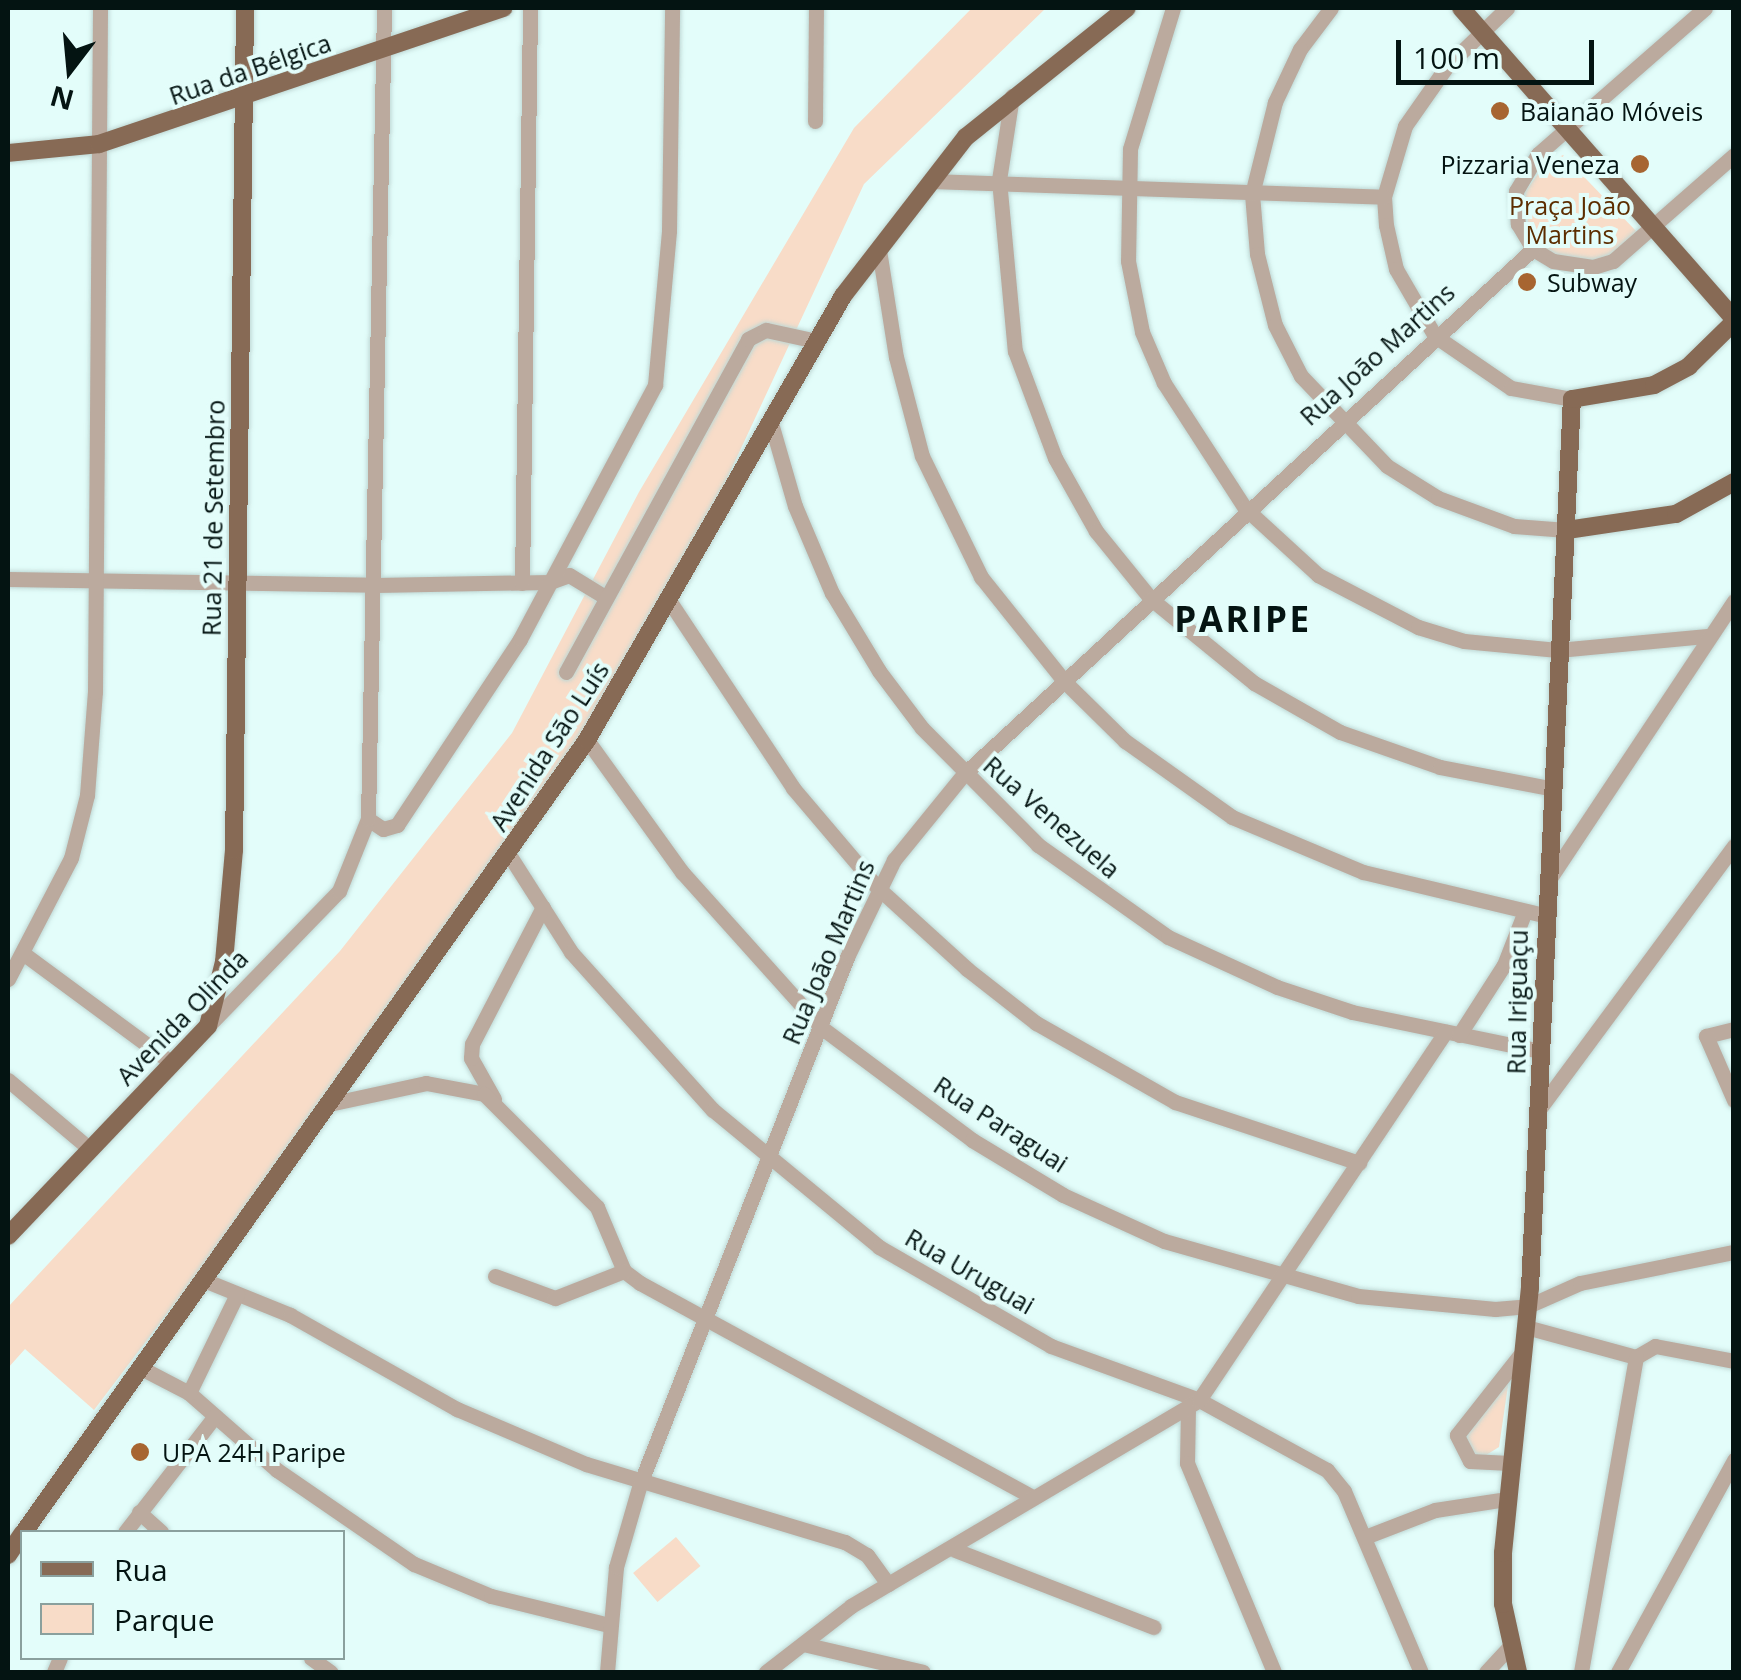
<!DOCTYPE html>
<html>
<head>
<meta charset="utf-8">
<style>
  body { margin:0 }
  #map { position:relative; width:1741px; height:1680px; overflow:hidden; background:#e3fdfa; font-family:"Open Sans",sans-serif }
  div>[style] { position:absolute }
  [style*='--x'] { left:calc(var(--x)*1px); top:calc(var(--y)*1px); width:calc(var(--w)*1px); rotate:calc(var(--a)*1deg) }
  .green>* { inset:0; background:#f8dcc8; transform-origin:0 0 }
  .roads { filter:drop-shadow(0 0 2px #bfd8d5) drop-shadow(0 0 2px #bfd8d5) }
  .minor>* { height:15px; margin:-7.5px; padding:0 7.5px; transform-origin:7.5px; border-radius:7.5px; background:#bbaa9e }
  .major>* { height:18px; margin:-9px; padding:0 9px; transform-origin:9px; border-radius:9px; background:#876a55 }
  .dots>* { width:28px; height:28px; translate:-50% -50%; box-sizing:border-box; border:5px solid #e3fdfa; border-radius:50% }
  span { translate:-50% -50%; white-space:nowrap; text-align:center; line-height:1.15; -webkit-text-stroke:8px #e3fdfa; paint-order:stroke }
  .street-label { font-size:25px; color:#041412 }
  .poi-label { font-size:25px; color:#041412 }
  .left { translate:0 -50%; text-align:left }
  .right { translate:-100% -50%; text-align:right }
  .park-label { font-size:25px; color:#5c2d00 }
  .district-label { font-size:35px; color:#041412; font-weight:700; letter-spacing:2.5px }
  .frame { position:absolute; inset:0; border:10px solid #041412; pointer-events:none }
  .legend { position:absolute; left:20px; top:1530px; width:325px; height:130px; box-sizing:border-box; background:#e3fdfa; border:2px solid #8aa09d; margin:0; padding:12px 18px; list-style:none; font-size:30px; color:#041412 }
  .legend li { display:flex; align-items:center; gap:20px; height:50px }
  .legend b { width:50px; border:2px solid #8aa09d }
  .north { position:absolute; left:20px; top:20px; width:100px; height:100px; -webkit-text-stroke:8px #e3fdfa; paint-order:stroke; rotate:196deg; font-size:28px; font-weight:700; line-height:40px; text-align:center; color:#041412 }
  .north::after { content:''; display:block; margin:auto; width:35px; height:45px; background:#041412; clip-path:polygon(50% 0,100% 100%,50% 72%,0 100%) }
  .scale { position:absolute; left:1396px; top:40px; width:198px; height:45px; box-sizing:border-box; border:5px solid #041412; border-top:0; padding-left:12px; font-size:30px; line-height:35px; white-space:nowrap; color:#041412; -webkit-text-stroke:8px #e3fdfa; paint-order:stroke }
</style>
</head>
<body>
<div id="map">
  <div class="green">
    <div style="clip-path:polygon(972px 8px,1046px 8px,864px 184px,670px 601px,590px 735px,326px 1104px,94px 1410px,25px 1349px,8px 1368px,8px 1307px,340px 951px,512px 733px,639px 492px,854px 128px)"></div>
    <div style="clip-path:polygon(1563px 155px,1637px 232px,1624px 254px,1559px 266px,1529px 235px,1525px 192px,1545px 164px)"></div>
    <div style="clip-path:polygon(1509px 1379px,1499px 1447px,1483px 1457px,1473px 1454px,1464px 1434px)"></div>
    <div style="left:676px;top:1537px;width:38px;height:56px;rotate:50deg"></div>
  </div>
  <div class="roads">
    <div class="minor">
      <div style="--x:1173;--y:8;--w:147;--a:107"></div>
      <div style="--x:1130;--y:149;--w:112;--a:91"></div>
      <div style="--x:1128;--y:261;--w:72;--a:78.8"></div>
      <div style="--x:1142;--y:332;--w:56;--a:66.7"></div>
      <div style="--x:1164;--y:383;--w:149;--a:57.1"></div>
      <div style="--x:1245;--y:508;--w:99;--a:42.5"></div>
      <div style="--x:1318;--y:575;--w:113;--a:27.5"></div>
      <div style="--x:1418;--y:627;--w:48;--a:16.9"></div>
      <div style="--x:1464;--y:641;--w:94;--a:5.5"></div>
      <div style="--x:1558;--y:650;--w:150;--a:-5.4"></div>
      <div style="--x:1331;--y:8;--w:51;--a:127.1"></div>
      <div style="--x:1300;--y:49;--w:59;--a:115.3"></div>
      <div style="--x:1275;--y:102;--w:95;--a:104"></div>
      <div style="--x:1252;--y:194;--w:60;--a:85.2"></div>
      <div style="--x:1257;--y:254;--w:73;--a:75.8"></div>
      <div style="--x:1275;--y:325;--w:57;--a:63"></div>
      <div style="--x:1301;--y:376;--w:124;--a:46.3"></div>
      <div style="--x:1387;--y:466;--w:60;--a:32.1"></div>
      <div style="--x:1438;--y:498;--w:81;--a:20.2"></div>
      <div style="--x:1514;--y:526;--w:53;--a:4.3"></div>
      <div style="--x:1507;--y:8;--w:83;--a:136"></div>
      <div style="--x:1447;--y:66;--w:73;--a:125"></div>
      <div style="--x:1405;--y:126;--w:74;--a:106.5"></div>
      <div style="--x:1384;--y:197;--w:28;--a:86"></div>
      <div style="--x:1386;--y:225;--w:45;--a:77.2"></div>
      <div style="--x:1396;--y:269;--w:78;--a:59.8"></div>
      <div style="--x:1435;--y:336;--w:92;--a:34.4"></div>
      <div style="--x:1511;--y:388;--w:62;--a:10.2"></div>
      <div style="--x:1705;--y:8;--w:222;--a:138.8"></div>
      <div style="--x:1538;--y:154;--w:43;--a:120.7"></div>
      <div style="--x:1516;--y:191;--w:33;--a:87"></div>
      <div style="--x:1518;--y:224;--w:29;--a:59"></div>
      <div style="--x:1533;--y:249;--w:23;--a:31"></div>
      <div style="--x:1553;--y:261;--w:40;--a:8.5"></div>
      <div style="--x:1593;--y:267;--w:21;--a:-17"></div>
      <div style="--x:1613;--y:261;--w:161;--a:-41.2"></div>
      <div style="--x:1012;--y:96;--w:85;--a:98.8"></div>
      <div style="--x:999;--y:180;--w:172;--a:84.7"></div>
      <div style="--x:1015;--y:351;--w:114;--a:69.5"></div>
      <div style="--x:1055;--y:458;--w:84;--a:60.7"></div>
      <div style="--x:1096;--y:531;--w:87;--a:51"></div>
      <div style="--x:1151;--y:599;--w:133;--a:39.2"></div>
      <div style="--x:1254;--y:683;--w:99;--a:29.7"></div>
      <div style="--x:1340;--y:732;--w:106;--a:19.3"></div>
      <div style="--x:1440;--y:767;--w:111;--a:10.9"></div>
      <div style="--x:815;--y:121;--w:113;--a:-89.5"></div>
      <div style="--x:931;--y:181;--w:453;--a:2"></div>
      <div style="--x:879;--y:250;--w:108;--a:81"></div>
      <div style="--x:896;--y:357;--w:102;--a:75.3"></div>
      <div style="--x:922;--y:456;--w:135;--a:64"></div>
      <div style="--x:981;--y:577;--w:133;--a:51.4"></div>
      <div style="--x:1064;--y:681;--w:86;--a:44.5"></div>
      <div style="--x:1125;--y:741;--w:131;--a:35.4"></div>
      <div style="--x:1232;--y:817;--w:142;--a:22.8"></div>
      <div style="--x:1363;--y:872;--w:185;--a:13.4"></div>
      <div style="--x:771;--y:423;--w:86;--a:73.9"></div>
      <div style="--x:795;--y:506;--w:95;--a:67"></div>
      <div style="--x:832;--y:593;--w:91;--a:58.9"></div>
      <div style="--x:879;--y:671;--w:71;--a:53"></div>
      <div style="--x:922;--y:728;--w:165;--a:45.2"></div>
      <div style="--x:1038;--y:845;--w:159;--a:35.3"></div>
      <div style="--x:1168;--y:937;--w:120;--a:24.6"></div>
      <div style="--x:1277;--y:987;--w:79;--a:18.4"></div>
      <div style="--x:1352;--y:1012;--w:193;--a:11.7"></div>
      <div style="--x:8;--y:579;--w:367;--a:0.9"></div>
      <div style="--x:375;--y:585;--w:175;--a:-1"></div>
      <div style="--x:550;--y:582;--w:20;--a:-20"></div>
      <div style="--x:569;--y:575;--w:42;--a:31.4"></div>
      <div style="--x:522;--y:583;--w:575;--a:-89.2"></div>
      <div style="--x:670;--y:602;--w:223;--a:56.5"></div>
      <div style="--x:793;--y:788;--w:130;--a:49.7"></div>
      <div style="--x:877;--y:887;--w:122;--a:42.3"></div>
      <div style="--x:967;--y:969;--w:88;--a:38"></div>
      <div style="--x:1036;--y:1023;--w:160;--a:29.6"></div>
      <div style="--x:1175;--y:1102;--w:194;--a:18.3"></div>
      <div style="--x:566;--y:672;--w:379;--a:-61.3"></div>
      <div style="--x:748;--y:339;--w:20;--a:-27"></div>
      <div style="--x:766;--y:330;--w:47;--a:12.3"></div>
      <div style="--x:587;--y:740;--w:163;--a:54.3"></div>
      <div style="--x:682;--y:872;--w:210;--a:48.1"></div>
      <div style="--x:822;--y:1028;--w:187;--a:36.7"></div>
      <div style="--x:972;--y:1140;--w:106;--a:31.1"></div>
      <div style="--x:1063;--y:1195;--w:111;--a:24.5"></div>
      <div style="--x:1164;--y:1241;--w:202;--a:15.8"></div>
      <div style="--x:1358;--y:1296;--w:138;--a:5.4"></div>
      <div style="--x:1495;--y:1309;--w:33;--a:-5"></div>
      <div style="--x:1528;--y:1306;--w:57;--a:-23.9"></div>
      <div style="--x:1580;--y:1283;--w:157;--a:-11.4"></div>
      <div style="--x:368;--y:819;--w:18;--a:34"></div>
      <div style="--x:383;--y:829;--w:15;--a:-16"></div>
      <div style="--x:397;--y:825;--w:223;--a:-56.5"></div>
      <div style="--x:520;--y:639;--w:288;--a:-62"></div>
      <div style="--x:655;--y:385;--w:155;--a:-84.8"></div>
      <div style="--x:669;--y:231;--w:223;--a:-89.2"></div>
      <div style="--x:508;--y:853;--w:117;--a:57.5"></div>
      <div style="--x:571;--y:952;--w:212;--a:48.1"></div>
      <div style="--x:713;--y:1110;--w:215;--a:39.5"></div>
      <div style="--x:879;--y:1247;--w:198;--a:29.9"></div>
      <div style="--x:1051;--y:1346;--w:158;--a:20"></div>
      <div style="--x:1199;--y:1400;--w:146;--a:28.7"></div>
      <div style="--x:1327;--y:1470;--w:27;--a:51"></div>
      <div style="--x:1344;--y:1491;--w:197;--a:67"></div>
      <div style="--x:1548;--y:881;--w:336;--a:-56.4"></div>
      <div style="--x:24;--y:954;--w:184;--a:36.4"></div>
      <div style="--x:8;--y:979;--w:136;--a:-62.5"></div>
      <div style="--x:71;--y:858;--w:65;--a:-75.7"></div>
      <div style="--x:87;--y:795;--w:103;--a:-85.6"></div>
      <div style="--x:95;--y:692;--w:684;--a:-89.58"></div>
      <div style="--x:208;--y:1026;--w:188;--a:-45.9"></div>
      <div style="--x:339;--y:891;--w:78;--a:-68.1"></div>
      <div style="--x:368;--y:819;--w:811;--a:-88.87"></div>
      <div style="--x:1734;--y:1029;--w:29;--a:166"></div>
      <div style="--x:1706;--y:1036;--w:70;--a:66.4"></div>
      <div style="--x:1459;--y:1035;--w:83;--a:-57.3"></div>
      <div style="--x:1504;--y:965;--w:58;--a:-68.7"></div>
      <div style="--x:8;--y:1080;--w:107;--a:40.1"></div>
      <div style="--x:494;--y:1099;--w:47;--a:-119.3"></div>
      <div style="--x:471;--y:1058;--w:14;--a:-86"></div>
      <div style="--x:472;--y:1044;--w:154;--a:-62.6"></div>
      <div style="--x:329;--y:1104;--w:99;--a:-12.2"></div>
      <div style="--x:426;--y:1083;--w:59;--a:10.7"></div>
      <div style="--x:484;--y:1094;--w:160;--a:45"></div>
      <div style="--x:597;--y:1207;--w:69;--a:67.1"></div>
      <div style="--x:624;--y:1271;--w:20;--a:37"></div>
      <div style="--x:640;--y:1283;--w:445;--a:28.6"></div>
      <div style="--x:1540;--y:1108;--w:326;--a:-53.5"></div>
      <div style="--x:495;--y:1276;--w:64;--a:20.1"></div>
      <div style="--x:555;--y:1298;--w:74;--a:-21.4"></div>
      <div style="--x:204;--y:1280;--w:93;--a:22.1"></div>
      <div style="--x:290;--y:1315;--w:192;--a:29.4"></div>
      <div style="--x:457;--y:1409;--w:140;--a:23.1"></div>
      <div style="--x:586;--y:1464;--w:270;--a:16.8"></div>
      <div style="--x:845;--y:1542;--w:26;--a:31"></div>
      <div style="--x:867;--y:1555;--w:36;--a:54"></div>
      <div style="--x:1526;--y:1327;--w:114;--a:15.3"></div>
      <div style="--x:1636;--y:1357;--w:22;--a:-30"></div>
      <div style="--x:1655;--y:1346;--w:80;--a:10.8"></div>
      <div style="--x:141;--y:1368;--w:54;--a:27.5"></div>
      <div style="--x:189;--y:1393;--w:117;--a:41.2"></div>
      <div style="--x:277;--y:1470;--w:166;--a:34.5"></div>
      <div style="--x:414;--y:1564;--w:83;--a:22.6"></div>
      <div style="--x:491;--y:1596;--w:122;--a:13.8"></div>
      <div style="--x:189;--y:1393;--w:110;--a:-64.1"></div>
      <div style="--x:1188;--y:1407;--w:56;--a:91"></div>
      <div style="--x:1187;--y:1463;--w:226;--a:67.4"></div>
      <div style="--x:1510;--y:1463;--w:40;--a:-177.1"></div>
      <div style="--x:1470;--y:1461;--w:29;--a:-117"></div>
      <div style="--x:1457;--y:1435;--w:102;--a:-51.8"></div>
      <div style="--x:139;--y:1512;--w:30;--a:42"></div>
      <div style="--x:125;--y:1532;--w:147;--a:-52.2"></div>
      <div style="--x:1365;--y:1537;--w:75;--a:-21.1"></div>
      <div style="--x:1435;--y:1510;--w:73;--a:-8.7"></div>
      <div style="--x:955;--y:1550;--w:213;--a:21.2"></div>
      <div style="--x:803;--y:1644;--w:123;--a:13.1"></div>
      <div style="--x:311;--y:1658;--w:24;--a:36"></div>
      <div style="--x:54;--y:1672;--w:15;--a:-67"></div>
      <div style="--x:607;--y:1672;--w:105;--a:-85.1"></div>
      <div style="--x:616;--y:1567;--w:86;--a:-73.9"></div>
      <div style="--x:640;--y:1484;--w:568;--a:-68.54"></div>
      <div style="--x:848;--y:955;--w:106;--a:-64.2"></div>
      <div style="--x:894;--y:860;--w:111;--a:-50.9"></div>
      <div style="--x:964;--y:774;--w:774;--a:-42.7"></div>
      <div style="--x:766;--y:1672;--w:108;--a:-37.8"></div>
      <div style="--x:851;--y:1606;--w:404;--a:-30.6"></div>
      <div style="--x:1199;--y:1400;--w:443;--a:-56.2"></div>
      <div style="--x:1486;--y:1672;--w:34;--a:-47"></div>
      <div style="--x:1581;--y:1672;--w:320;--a:-80.1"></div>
      <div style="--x:1618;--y:1672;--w:242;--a:-61.3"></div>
    </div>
    <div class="major">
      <div style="--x:1461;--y:8;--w:414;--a:48.7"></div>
      <div style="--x:8;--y:153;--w:91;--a:-5.6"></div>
      <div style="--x:99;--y:144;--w:427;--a:-18.6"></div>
      <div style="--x:1567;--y:530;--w:110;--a:-8.4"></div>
      <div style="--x:1676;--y:514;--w:66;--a:-28.9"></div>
      <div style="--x:8;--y:1236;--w:290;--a:-46.4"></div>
      <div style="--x:208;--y:1026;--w:66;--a:-76"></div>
      <div style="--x:224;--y:962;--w:112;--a:-84.9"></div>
      <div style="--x:234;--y:850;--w:842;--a:-89.25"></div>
      <div style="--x:24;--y:1532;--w:972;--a:-54.59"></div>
      <div style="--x:587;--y:740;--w:513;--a:-60.03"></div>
      <div style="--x:843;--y:296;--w:201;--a:-52.3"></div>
      <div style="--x:966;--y:137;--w:206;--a:-38.7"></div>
      <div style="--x:8;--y:1555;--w:25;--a:-56"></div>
      <div style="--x:1518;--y:1672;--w:70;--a:-102.4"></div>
      <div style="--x:1503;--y:1604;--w:51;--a:-90"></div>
      <div style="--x:1503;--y:1553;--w:266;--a:-84.2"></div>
      <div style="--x:1530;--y:1288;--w:890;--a:-87.3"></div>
      <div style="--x:1572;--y:399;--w:83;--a:-9.7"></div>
      <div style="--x:1654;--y:385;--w:40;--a:-28"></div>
      <div style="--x:1689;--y:366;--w:63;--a:-44.4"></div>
    </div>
  </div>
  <div class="dots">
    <div style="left:1500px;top:111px;background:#a76531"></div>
    <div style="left:1640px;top:164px;background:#a76531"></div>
    <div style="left:1527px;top:282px;background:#a76531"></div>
    <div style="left:140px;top:1452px;background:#a76531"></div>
  </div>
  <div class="street-label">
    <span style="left:250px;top:69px;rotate:-19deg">Rua da Bélgica</span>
    <span style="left:1377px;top:354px;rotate:-42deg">Rua João Martins</span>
    <span style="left:213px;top:518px;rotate:-89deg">Rua 21 de Setembro</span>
    <span style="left:549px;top:746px;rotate:-57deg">Avenida São Luís</span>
    <span style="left:1052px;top:817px;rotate:41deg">Rua Venezuela</span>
    <span style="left:828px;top:952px;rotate:-67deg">Rua João Martins</span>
    <span style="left:1517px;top:1002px;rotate:-89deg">Rua Iriguaçu</span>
    <span style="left:182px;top:1017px;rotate:-46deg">Avenida Olinda</span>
    <span style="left:1001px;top:1124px;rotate:33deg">Rua Paraguai</span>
    <span style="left:970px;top:1271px;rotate:30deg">Rua Uruguai</span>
  </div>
  <div class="poi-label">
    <span class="left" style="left:1520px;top:111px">Baianão Móveis</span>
    <span class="right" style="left:1620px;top:164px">Pizzaria Veneza</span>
    <span class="left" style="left:1547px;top:282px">Subway</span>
    <span class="left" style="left:162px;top:1452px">UPA 24H Paripe</span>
  </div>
  <div class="park-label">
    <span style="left:1570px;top:220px">Praça João<br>Martins</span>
  </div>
  <div class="district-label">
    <span style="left:1243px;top:619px">PARIPE</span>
  </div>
  <div class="frame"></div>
  <ul class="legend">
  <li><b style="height:12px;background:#876a55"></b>Rua</li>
  <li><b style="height:28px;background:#f8dcc8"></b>Parque</li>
  </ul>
  <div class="north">N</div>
  <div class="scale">100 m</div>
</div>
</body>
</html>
